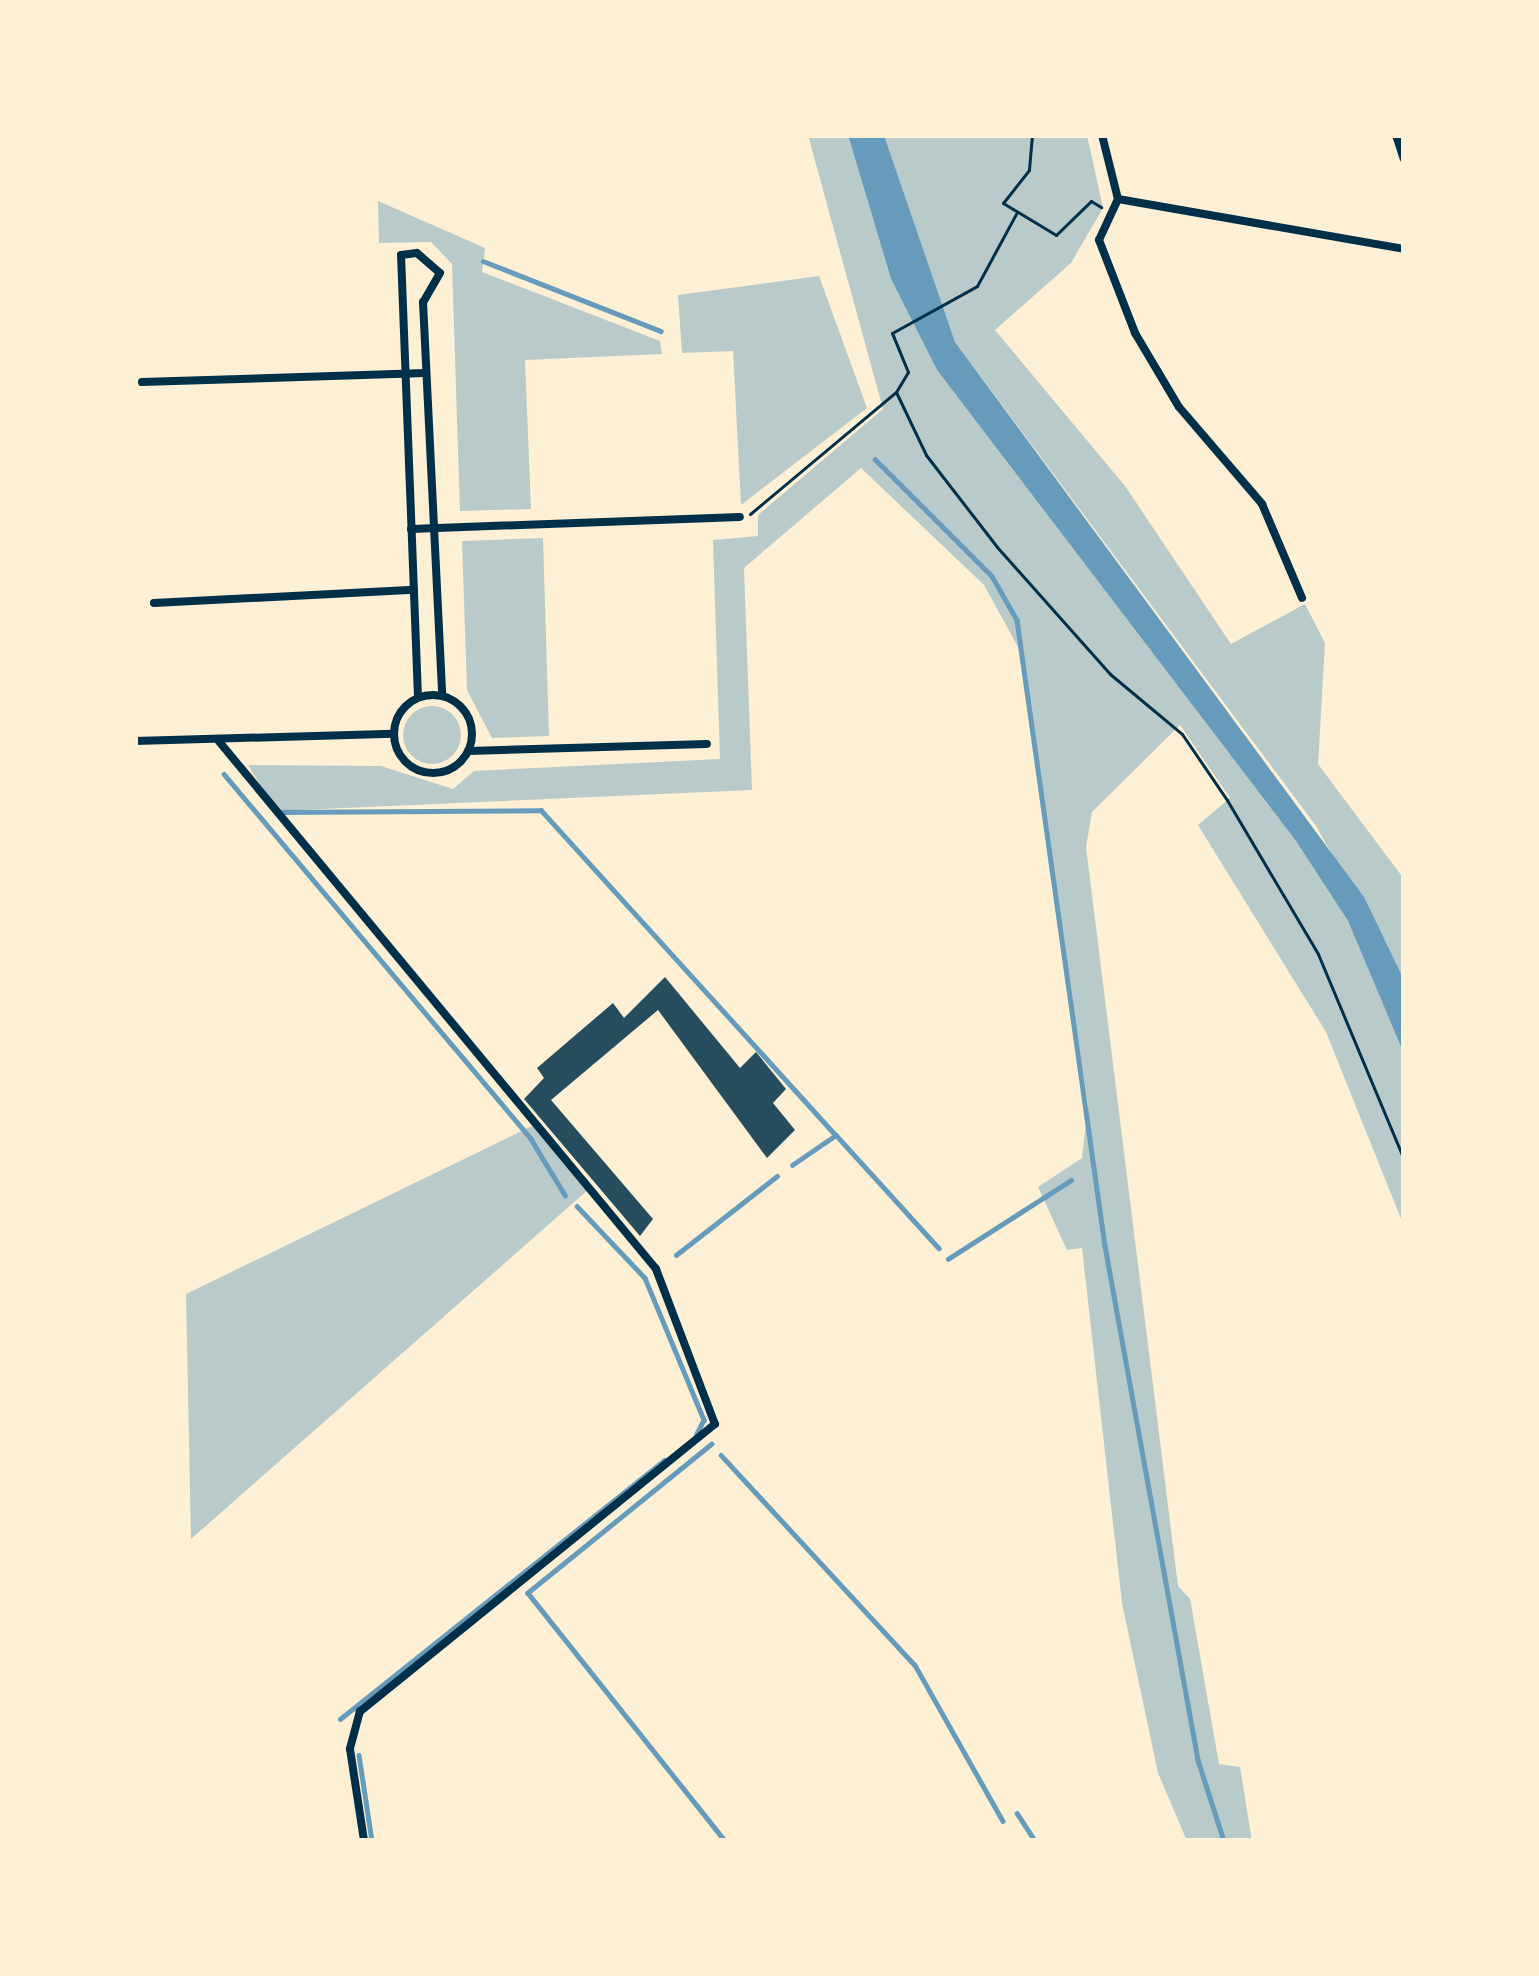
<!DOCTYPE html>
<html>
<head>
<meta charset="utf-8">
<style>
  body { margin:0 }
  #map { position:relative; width:1539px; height:1976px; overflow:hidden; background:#fdf0d5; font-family:"Space Grotesk",sans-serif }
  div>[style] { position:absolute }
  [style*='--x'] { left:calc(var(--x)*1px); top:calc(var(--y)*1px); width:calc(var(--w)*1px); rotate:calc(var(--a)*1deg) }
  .green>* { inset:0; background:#b9caca }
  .round { border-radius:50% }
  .water>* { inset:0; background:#669bbc }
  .stream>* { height:4.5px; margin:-2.25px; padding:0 2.25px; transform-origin:2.25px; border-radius:2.25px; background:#669bbc }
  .building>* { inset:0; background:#264d5e }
  .path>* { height:3px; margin:-1.5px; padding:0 1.5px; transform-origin:1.5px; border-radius:1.5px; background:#003049 }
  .minor>* { height:8px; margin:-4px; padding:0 4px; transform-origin:4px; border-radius:4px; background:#003049 }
  .minor>.ring { margin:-4px; padding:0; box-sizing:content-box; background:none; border:8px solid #003049; border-radius:50% }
  span { translate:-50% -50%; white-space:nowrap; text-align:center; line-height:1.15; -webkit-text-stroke:9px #fdf0d5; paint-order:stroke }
  .frame { position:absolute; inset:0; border:138px solid #fdf0d5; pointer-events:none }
</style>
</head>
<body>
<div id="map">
  <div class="green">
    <div style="clip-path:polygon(808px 135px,848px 135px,891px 279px,937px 370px,1296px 841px,1348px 921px,1404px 1054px,1404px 1226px,1326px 1032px,1198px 825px,1230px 798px,1180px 725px,1092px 812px,1086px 847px,1178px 1586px,1190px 1599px,1219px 1764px,1240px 1767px,1252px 1841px,1187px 1841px,1158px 1773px,1122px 1603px,1082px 1248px,1067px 1250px,1038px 1187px,1082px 1158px,1088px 1104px,1018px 647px,984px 585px,861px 468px,744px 568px,752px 790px,276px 811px,248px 765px,381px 766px,453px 789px,474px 771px,720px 759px,713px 540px,758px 536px,758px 515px,883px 409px)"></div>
    <div style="clip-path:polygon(884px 135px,1087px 135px,1103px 208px,1071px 263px,995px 330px,1125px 486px,1231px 644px,1305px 604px,1325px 643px,1318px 764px,1404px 879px,1404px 980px,1316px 826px,955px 342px)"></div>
    <div style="clip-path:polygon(378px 201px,485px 248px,482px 272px,660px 341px,662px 354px,525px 360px,531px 509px,460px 511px,452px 264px,431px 242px,379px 243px)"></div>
    <div style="clip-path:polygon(819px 276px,867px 408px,741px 505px,733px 351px,682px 353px,678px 295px)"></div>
    <div style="clip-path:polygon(543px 538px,549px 736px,492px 738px,467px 690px,462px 541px)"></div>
    <div class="round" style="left:403px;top:706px;width:58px;height:58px"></div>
    <div style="clip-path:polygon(534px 1125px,589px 1189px,191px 1539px,186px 1294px)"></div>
  </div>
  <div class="water">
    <div style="clip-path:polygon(848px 135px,884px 135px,955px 342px,1364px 897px,1404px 980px,1404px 1054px,1348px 921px,1296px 841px,937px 370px,891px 279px)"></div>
  </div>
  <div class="stream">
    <div style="--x:483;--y:261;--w:191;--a:21.5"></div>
    <div style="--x:875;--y:459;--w:165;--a:45"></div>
    <div style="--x:992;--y:576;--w:51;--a:60.4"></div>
    <div style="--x:1017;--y:620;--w:632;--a:82"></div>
    <div style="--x:1105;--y:1246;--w:522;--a:79.74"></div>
    <div style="--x:1198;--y:1760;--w:85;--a:72.2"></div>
    <div style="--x:224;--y:774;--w:477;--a:49.9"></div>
    <div style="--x:531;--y:1139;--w:66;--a:58.7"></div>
    <div style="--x:277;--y:812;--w:264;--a:-0.4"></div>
    <div style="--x:541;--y:810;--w:439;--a:47.8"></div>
    <div style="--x:792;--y:1165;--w:53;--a:-34.3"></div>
    <div style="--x:836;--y:1135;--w:153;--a:47.7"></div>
    <div style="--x:577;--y:1206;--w:99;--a:46.6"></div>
    <div style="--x:645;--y:1278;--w:154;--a:67.4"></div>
    <div style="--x:704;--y:1420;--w:16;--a:117"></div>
    <div style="--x:676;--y:1255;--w:128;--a:-38"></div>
    <div style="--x:948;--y:1259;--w:146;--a:-32.7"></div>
    <div style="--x:712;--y:1444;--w:237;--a:141"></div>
    <div style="--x:528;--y:1593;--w:317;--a:51.5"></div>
    <div style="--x:721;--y:1455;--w:286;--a:47.3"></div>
    <div style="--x:915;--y:1665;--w:179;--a:60.6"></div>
    <div style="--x:340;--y:1719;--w:415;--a:-38.6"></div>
    <div style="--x:359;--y:1755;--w:87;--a:81.4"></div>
    <div style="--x:1017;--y:1813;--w:33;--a:57"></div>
  </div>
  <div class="building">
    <div style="clip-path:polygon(665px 977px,740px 1068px,756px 1052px,786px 1089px,773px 1103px,795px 1130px,767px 1158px,658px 1010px,551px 1100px,653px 1219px,640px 1236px,524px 1099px,544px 1078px,537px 1068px,613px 1003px,624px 1018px)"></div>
  </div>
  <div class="path">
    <div style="--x:1032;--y:135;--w:35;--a:95"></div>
    <div style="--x:1029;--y:170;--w:42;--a:128.2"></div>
    <div style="--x:1003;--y:203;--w:62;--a:31.1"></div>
    <div style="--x:1056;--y:235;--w:49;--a:-44.2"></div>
    <div style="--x:1091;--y:201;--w:12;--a:31"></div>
    <div style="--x:896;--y:392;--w:70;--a:64.5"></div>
    <div style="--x:926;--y:455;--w:116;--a:52.3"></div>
    <div style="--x:997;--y:547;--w:170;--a:48.3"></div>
    <div style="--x:1110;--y:674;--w:94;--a:39.8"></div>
    <div style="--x:1182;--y:734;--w:80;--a:55.7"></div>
    <div style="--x:1227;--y:800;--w:179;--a:59.4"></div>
    <div style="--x:1318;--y:954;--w:223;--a:67.3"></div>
    <div style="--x:750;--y:514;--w:190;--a:-39.9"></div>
    <div style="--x:896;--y:392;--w:23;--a:-59"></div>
    <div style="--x:908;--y:372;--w:42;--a:-112.3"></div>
    <div style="--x:892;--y:333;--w:97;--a:-28.9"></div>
    <div style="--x:977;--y:286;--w:82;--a:-61.6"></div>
  </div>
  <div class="minor">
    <div style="--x:1102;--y:135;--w:66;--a:76"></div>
    <div style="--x:1118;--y:199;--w:45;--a:114.9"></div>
    <div style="--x:1099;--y:240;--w:100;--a:68.8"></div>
    <div style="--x:1135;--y:333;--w:86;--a:59.3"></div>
    <div style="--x:1179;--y:407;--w:128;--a:49.4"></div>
    <div style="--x:1262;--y:504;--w:102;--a:66.9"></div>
    <div style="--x:1396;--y:135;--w:25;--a:72"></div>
    <div style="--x:1118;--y:199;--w:290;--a:9.9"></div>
    <div style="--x:142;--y:382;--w:284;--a:-1.8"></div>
    <div style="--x:411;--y:529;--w:329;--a:-2.1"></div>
    <div style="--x:154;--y:603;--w:260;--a:-2.9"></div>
    <div class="ring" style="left:394px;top:695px;width:70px;height:70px"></div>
    <div style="--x:418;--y:697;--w:442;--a:-92.2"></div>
    <div style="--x:401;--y:255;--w:16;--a:-7"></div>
    <div style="--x:417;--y:253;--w:30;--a:41"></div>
    <div style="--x:440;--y:273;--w:34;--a:120"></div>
    <div style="--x:423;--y:302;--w:393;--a:87.2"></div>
    <div style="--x:217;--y:739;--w:688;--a:50.36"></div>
    <div style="--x:656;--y:1269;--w:166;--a:69.2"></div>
    <div style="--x:715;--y:1424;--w:457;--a:141"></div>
    <div style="--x:360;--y:1711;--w:39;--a:105"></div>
    <div style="--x:350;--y:1749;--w:93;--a:81.3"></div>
    <div style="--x:135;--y:741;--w:258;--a:-1.6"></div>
    <div style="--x:468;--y:751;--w:239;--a:-1.7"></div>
  </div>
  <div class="frame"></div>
</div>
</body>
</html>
